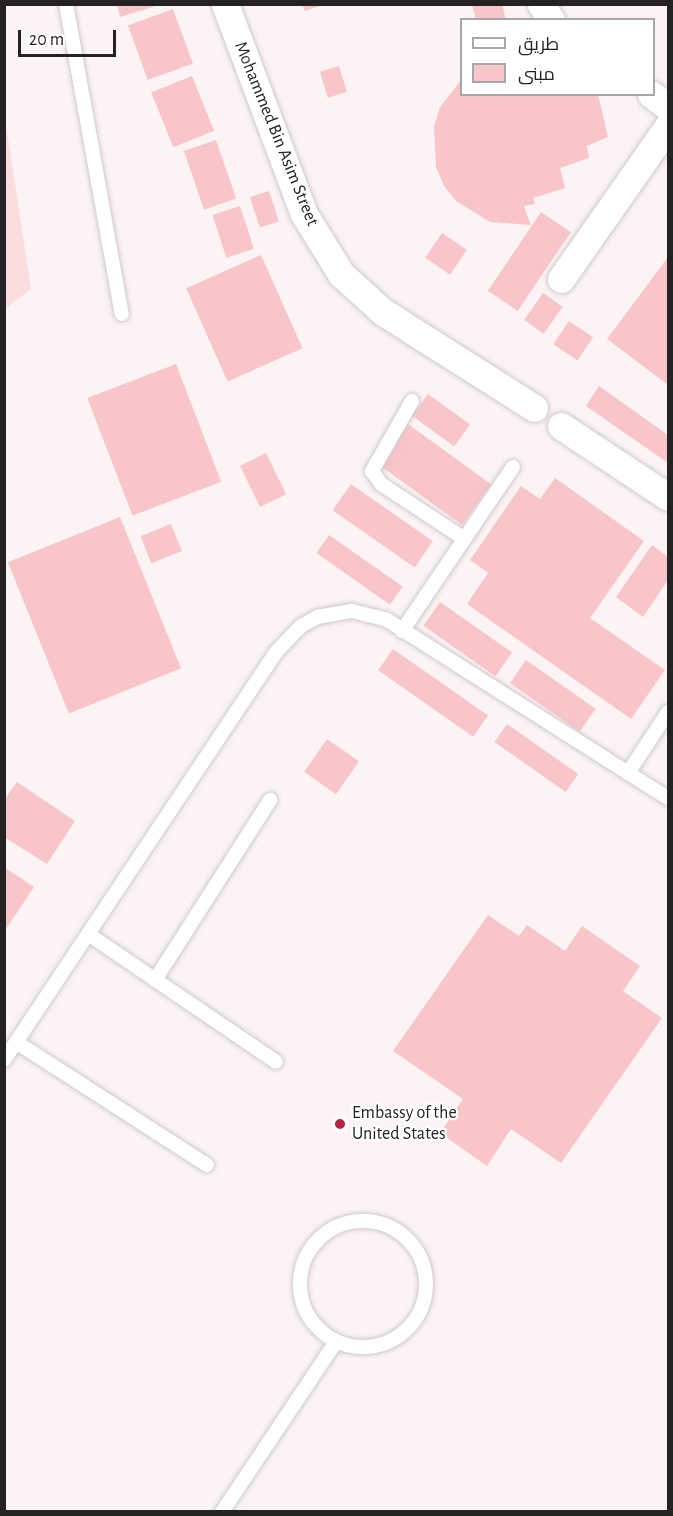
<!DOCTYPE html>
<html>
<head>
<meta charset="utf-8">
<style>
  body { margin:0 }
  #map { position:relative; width:673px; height:1516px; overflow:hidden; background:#fbf3f4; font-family:"Alegreya Sans",Cairo,sans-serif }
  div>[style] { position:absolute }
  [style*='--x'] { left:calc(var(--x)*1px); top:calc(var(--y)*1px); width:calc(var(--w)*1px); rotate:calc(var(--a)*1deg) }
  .green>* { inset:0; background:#fbdddf }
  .building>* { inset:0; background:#f8c5c9; transform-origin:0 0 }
  .roads { filter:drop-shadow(0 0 2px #d1caca) drop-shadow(0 0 2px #d1caca) }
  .service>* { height:14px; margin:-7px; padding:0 7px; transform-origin:7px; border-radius:7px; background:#fff }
  .service>.ring { margin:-7px; padding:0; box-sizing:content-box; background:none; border:14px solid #fff; border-radius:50% }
  .minor>* { height:27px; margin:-13.5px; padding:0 13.5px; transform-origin:13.5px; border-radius:13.5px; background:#fff }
  .dots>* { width:16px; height:16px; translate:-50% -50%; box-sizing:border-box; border:3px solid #fff; border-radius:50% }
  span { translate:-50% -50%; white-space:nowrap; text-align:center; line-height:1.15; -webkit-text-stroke:4.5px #fff; paint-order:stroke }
  .street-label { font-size:18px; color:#242222 }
  .poi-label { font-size:18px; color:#242222 }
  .left { translate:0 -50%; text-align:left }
  .frame { position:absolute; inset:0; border:6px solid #242222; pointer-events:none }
  .legend { position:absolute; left:460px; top:18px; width:195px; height:78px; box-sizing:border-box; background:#fff; border:2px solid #a7a7a7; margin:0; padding:8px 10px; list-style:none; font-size:18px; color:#242222 }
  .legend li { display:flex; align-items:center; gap:12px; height:30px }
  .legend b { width:30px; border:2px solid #a7a7a7 }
  .scale { position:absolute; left:18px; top:30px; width:98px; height:27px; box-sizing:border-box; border:3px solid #242222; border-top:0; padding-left:8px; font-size:18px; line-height:21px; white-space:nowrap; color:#242222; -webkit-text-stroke:4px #fff; paint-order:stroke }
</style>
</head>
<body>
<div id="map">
  <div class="green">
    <div style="clip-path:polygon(5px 118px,31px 289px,5px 309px,4px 309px)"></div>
  </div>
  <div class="building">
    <div style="clip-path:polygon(117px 4px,159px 4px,159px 5px,120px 17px)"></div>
    <div style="clip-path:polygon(302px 4px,323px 4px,323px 5px,305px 11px)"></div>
    <div style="clip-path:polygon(472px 4px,502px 4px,506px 20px,476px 20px)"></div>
    <div style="left:173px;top:9px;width:58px;height:48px;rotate:70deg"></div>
    <div style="left:339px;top:66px;width:27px;height:20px;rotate:73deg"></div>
    <div style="left:192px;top:76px;width:59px;height:44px;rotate:68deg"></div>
    <div style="clip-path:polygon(462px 79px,462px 94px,598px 94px,608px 137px,587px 146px,589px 158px,560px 168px,565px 188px,533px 198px,535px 204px,524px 206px,531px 225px,490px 222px,456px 201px,444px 186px,436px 167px,434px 127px,440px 107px)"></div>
    <div style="left:216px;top:140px;width:62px;height:34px;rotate:71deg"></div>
    <div style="left:269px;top:191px;width:32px;height:20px;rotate:72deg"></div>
    <div style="left:240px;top:206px;width:45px;height:29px;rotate:72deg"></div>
    <div style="left:541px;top:212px;width:36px;height:95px;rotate:34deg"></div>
    <div style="left:442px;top:233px;width:30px;height:30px;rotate:34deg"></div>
    <div style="left:261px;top:255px;width:102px;height:82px;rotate:66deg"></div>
    <div style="clip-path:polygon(668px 257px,668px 385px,607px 339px)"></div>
    <div style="left:543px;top:293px;width:24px;height:33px;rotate:35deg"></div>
    <div style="left:569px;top:321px;width:29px;height:28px;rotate:34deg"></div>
    <div style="left:176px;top:364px;width:126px;height:95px;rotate:69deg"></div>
    <div style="clip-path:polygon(599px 386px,668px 435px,668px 463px,586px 406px)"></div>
    <div style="left:428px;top:394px;width:52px;height:27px;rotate:36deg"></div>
    <div style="left:408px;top:424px;width:103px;height:50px;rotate:36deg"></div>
    <div style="left:266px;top:453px;width:46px;height:29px;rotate:64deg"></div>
    <div style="clip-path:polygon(555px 478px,644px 541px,590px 618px,665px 670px,631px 719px,467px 604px,488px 573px,470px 560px,521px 486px,540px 499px)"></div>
    <div style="left:351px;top:484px;width:100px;height:32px;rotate:35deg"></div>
    <div style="left:120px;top:517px;width:163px;height:121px;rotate:68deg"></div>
    <div style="left:171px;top:524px;width:29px;height:33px;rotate:68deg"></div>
    <div style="left:329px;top:535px;width:90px;height:22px;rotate:35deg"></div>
    <div style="clip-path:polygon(652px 545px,668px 557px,668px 580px,643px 617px,616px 597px)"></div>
    <div style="left:440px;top:602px;width:88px;height:29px;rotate:35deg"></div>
    <div style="left:393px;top:649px;width:116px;height:26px;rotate:35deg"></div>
    <div style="left:526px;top:660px;width:85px;height:28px;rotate:35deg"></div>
    <div style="left:507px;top:724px;width:87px;height:22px;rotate:35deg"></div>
    <div style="left:327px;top:739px;width:39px;height:40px;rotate:35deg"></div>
    <div style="clip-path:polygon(17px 782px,75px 821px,47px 864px,4px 837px,4px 800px)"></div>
    <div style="clip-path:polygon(4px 867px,34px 887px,4px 932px)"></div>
    <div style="clip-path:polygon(488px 915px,519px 936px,527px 925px,565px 951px,582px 926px,640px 966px,623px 991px,662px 1018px,561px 1163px,511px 1129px,487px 1166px,440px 1133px,463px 1099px,393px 1051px)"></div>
  </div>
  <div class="roads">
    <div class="service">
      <div style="--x:66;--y:4;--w:315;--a:79.8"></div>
      <div style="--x:412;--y:401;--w:81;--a:119.7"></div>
      <div style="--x:372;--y:471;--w:16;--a:55"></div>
      <div style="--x:381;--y:484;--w:98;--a:33.4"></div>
      <div style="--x:402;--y:631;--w:198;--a:-55.9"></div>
      <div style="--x:628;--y:773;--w:73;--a:-56.7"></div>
      <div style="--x:88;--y:934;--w:227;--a:34.2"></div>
      <div style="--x:155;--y:980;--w:214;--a:-57.4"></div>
      <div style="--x:16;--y:1042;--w:227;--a:32.8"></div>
      <div style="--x:4;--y:1060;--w:490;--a:-56.3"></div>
      <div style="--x:276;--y:652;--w:36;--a:-46"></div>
      <div style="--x:301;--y:626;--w:18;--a:-29"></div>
      <div style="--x:317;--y:617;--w:36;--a:-10"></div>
      <div style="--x:352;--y:611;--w:36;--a:14"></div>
      <div style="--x:387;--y:620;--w:333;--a:32.4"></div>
      <div class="ring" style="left:300px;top:1221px;width:112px;height:112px"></div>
      <div style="--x:222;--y:1512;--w:205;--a:-56.2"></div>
    </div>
    <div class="minor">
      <div style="--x:225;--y:4;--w:224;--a:69.4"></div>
      <div style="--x:304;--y:214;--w:70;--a:58.3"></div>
      <div style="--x:341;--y:274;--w:57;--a:42.1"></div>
      <div style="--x:383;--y:312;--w:179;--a:32.4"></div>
      <div style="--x:541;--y:4;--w:19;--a:58"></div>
      <div style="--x:651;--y:94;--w:21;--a:37"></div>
      <div style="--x:561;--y:279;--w:187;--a:-55"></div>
      <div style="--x:561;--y:426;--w:128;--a:33.6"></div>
    </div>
  </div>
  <div class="dots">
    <div style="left:340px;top:1124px;background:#b52347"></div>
  </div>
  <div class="street-label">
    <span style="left:276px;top:134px;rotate:68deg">Mohammed Bin Asim Street</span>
  </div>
  <div class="poi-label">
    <span class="left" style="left:352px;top:1124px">Embassy of the<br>United States</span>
  </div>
  <div class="frame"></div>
  <ul class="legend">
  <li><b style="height:8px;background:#fff"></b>طريق</li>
  <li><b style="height:16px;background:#f8c5c9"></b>مبنى</li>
  </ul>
  <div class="scale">20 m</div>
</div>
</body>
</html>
